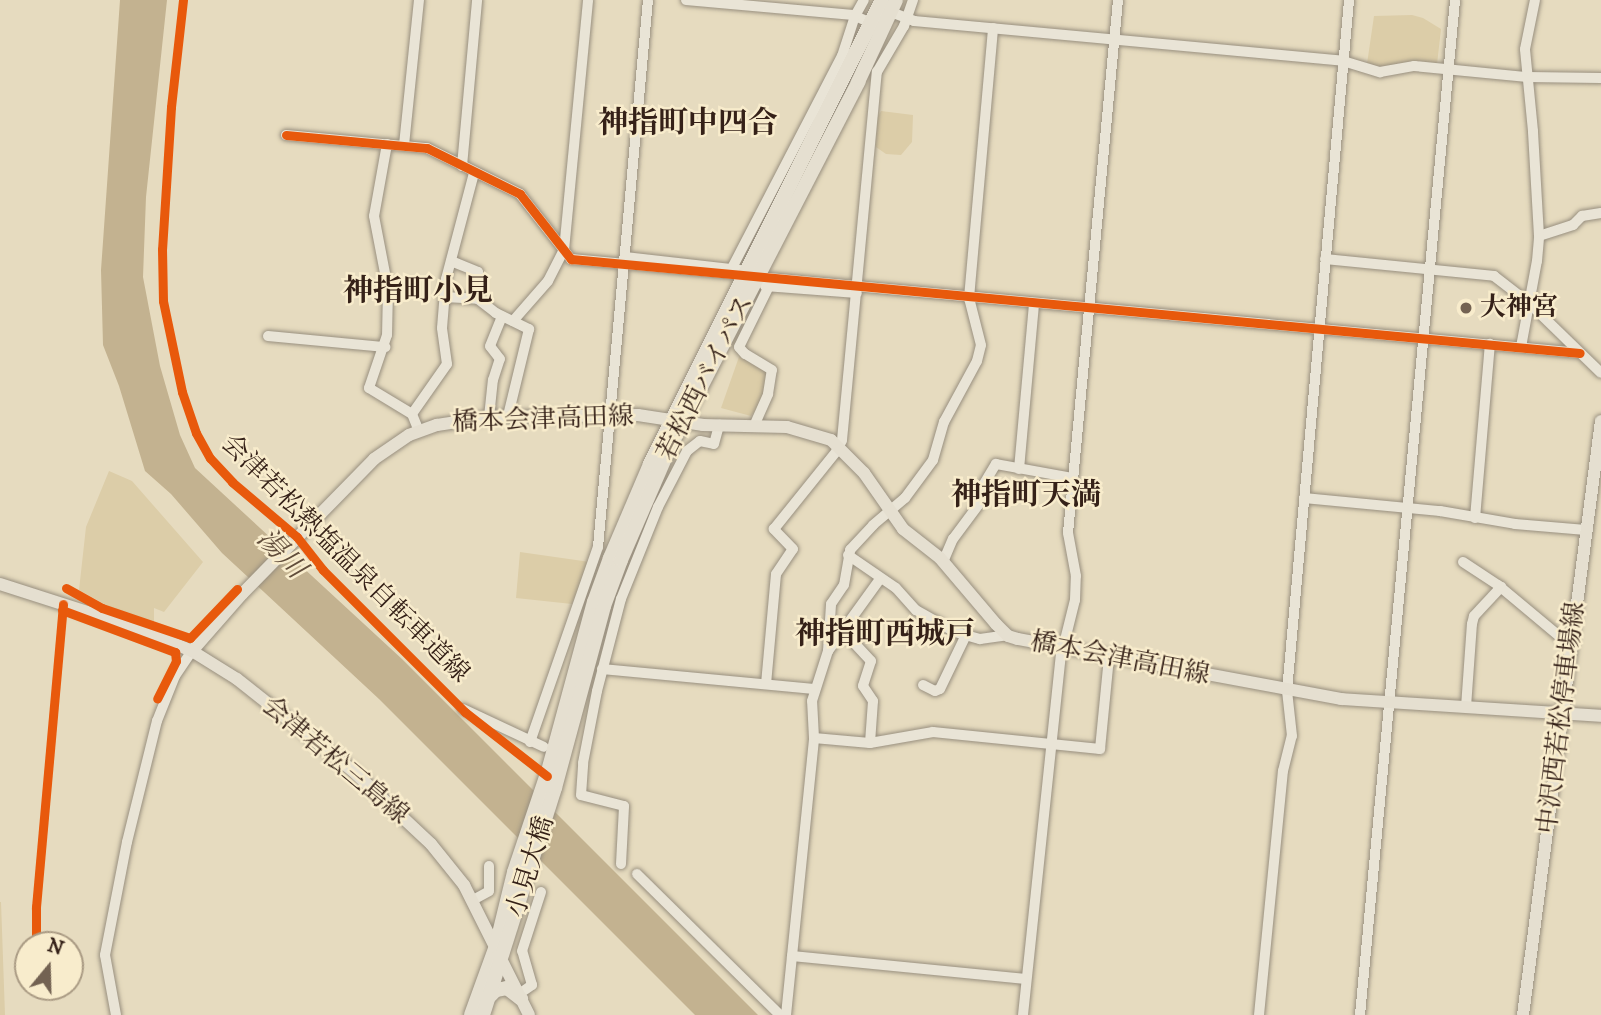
<!DOCTYPE html>
<html>
<head>
<meta charset="utf-8">
<style>
  body { margin:0 }
  #map { position:relative; width:1601px; height:1015px; overflow:hidden; background:#e6dbbf; font-family:"IM FELL DW Pica","Noto Serif JP",serif }
  div>[style] { position:absolute }
  [style*='--x'] { left:calc(var(--x)*1px); top:calc(var(--y)*1px); width:calc(var(--w)*1px); rotate:calc(var(--a)*1deg) }
  .green>* { inset:0; background:#dccda8 }
  .water>* { inset:0; background:#c3b290 }
  .roads { filter:drop-shadow(0 0 2px #988f7f) drop-shadow(0 0 2px #988f7f) }
  .minor>* { height:10px; margin:-5px; padding:0 5px; transform-origin:5px; border-radius:5px; background:#e9e4d6 }
  .major>* { height:12px; margin:-6px; padding:0 6px; transform-origin:6px; border-radius:6px; background:#e5dfd0 }
  .highway>* { height:14px; margin:-7px; padding:0 7px; transform-origin:7px; border-radius:7px; background:#e5dfd0 }
  .cycleway>* { height:9px; margin:-4.5px; padding:0 4.5px; transform-origin:4.5px; border-radius:4.5px; background:#e8590c }
  .dots>* { width:19px; height:19px; translate:-50% -50%; box-sizing:border-box; border:4px solid #f8eccc; border-radius:50% }
  span { translate:-50% -50%; white-space:nowrap; text-align:center; line-height:1.15; -webkit-text-stroke:5px #f8eccc; paint-order:stroke }
  .poi-label { font-size:26px; color:#352118; font-weight:700 }
  .left { translate:0 -50%; text-align:left }
  .street-label { font-size:26px; color:#352118 }
  .water-label { font-size:28px; color:#614d3b; font-style:italic }
  .quarter-label { font-size:30px; color:#352118; font-weight:700 }
  .north { position:absolute; left:14px; top:931px; width:70px; height:70px; box-sizing:border-box; background:#f8eccc; border:2px solid #aa9b84; border-radius:50%; rotate:19deg; font-size:19px; font-weight:700; line-height:28px; text-align:center; color:#352118 }
  .north::after { content:''; display:block; margin:auto; width:24px; height:32px; background:#736252; clip-path:polygon(50% 0,100% 100%,50% 72%,0 100%) }
</style>
</head>
<body>
<div id="map">
  <div class="green">
    <div style="clip-path:polygon(1412px 15px,1423px 18px,1441px 29px,1437px 64px,1376px 68px,1367px 64px,1374px 16px)"></div>
    <div style="clip-path:polygon(881px 111px,913px 115px,912px 142px,901px 155px,886px 154px,876px 147px,877px 118px)"></div>
    <div style="clip-path:polygon(740px 354px,768px 368px,765px 397px,751px 416px,721px 408px)"></div>
    <div style="clip-path:polygon(109px 471px,132px 481px,203px 562px,164px 612px,154px 608px,154px 622px,117px 611px,79px 590px,86px 527px)"></div>
    <div style="clip-path:polygon(520px 552px,590px 562px,572px 604px,516px 598px)"></div>
    <div style="clip-path:polygon(0 902px,1px 902px,5px 1015px,0 1015px)"></div>
  </div>
  <div class="water">
    <div style="clip-path:polygon(120px 0,167px 0,146px 197px,143px 277px,160px 366px,180px 435px,195px 468px,402px 659px,758px 1015px,695px 1015px,379px 699px,222px 553px,171px 494px,145px 471px,119px 386px,103px 345px,101px 270px)"></div>
  </div>
  <div class="roads">
    <div class="minor">
      <div style="--x:686;--y:0;--w:168;--a:5.1"></div>
      <div style="--x:853;--y:15;--w:20;--a:24"></div>
      <div style="--x:891;--y:12;--w:25;--a:21"></div>
      <div style="--x:914;--y:21;--w:431;--a:5.3"></div>
      <div style="--x:1343;--y:61;--w:39;--a:17"></div>
      <div style="--x:1380;--y:72;--w:35;--a:-10"></div>
      <div style="--x:1414;--y:66;--w:114;--a:5.6"></div>
      <div style="--x:1527;--y:77;--w:74;--a:0.8"></div>
      <div style="--x:286;--y:135;--w:142;--a:5.3"></div>
      <div style="--x:427;--y:148;--w:104;--a:26.3"></div>
      <div style="--x:520;--y:194;--w:83;--a:51.9"></div>
      <div style="--x:571;--y:259;--w:165;--a:5.2"></div>
      <div style="--x:387;--y:144;--w:73;--a:100.2"></div>
      <div style="--x:374;--y:216;--w:74;--a:79.1"></div>
      <div style="--x:388;--y:289;--w:46;--a:91.2"></div>
      <div style="--x:387;--y:335;--w:56;--a:108.8"></div>
      <div style="--x:369;--y:388;--w:50;--a:31.2"></div>
      <div style="--x:412;--y:414;--w:18;--a:68"></div>
      <div style="--x:404;--y:145;--w:146;--a:-84.1"></div>
      <div style="--x:462;--y:166;--w:167;--a:-84.8"></div>
      <div style="--x:1539;--y:236;--w:36;--a:-18"></div>
      <div style="--x:1573;--y:225;--w:13;--a:-45"></div>
      <div style="--x:1582;--y:216;--w:19;--a:-9"></div>
      <div style="--x:625;--y:257;--w:124;--a:6.5"></div>
      <div style="--x:1325;--y:259;--w:170;--a:5.7"></div>
      <div style="--x:1494;--y:276;--w:44;--a:37.6"></div>
      <div style="--x:1529;--y:303;--w:100;--a:44.2"></div>
      <div style="--x:451;--y:261;--w:29;--a:22"></div>
      <div style="--x:478;--y:272;--w:27;--a:90"></div>
      <div style="--x:732;--y:268;--w:239;--a:-62.6"></div>
      <div style="--x:842;--y:56;--w:42;--a:-72"></div>
      <div style="--x:855;--y:16;--w:18;--a:-61"></div>
      <div style="--x:769;--y:278;--w:814;--a:5.28"></div>
      <div style="--x:765;--y:286;--w:92;--a:4.4"></div>
      <div style="--x:444;--y:297;--w:34;--a:3"></div>
      <div style="--x:478;--y:299;--w:23;--a:38"></div>
      <div style="--x:496;--y:313;--w:37;--a:26"></div>
      <div style="--x:529;--y:329;--w:89;--a:103.6"></div>
      <div style="--x:513;--y:321;--w:53;--a:-48.8"></div>
      <div style="--x:548;--y:281;--w:35;--a:-63"></div>
      <div style="--x:564;--y:250;--w:251;--a:-84.5"></div>
      <div style="--x:268;--y:336;--w:118;--a:5.4"></div>
      <div style="--x:1521;--y:347;--w:87;--a:-79.5"></div>
      <div style="--x:1537;--y:261;--w:25;--a:-85"></div>
      <div style="--x:1539;--y:236;--w:105;--a:-93.3"></div>
      <div style="--x:1533;--y:131;--w:82;--a:-95.6"></div>
      <div style="--x:1525;--y:49;--w:50;--a:-78.5"></div>
      <div style="--x:412;--y:414;--w:61;--a:-55"></div>
      <div style="--x:447;--y:364;--w:36;--a:-98"></div>
      <div style="--x:442;--y:328;--w:49;--a:-85.3"></div>
      <div style="--x:446;--y:279;--w:110;--a:-75.2"></div>
      <div style="--x:489;--y:417;--w:37;--a:-84"></div>
      <div style="--x:493;--y:380;--w:22;--a:-72"></div>
      <div style="--x:500;--y:359;--w:16;--a:-128"></div>
      <div style="--x:490;--y:346;--w:32;--a:-68"></div>
      <div style="--x:754;--y:426;--w:35;--a:-66"></div>
      <div style="--x:768;--y:394;--w:24;--a:-81"></div>
      <div style="--x:772;--y:370;--w:31;--a:-149"></div>
      <div style="--x:745;--y:354;--w:9;--a:-131"></div>
      <div style="--x:739;--y:347;--w:68;--a:-63.8"></div>
      <div style="--x:1019;--y:469;--w:166;--a:-84.8"></div>
      <div style="--x:1304;--y:498;--w:137;--a:5.5"></div>
      <div style="--x:1440;--y:511;--w:76;--a:9.8"></div>
      <div style="--x:1515;--y:524;--w:71;--a:4.8"></div>
      <div style="--x:1475;--y:518;--w:175;--a:-85.1"></div>
      <div style="--x:848;--y:555;--w:58;--a:34.5"></div>
      <div style="--x:896;--y:588;--w:30;--a:48"></div>
      <div style="--x:916;--y:610;--w:45;--a:29.4"></div>
      <div style="--x:955;--y:632;--w:26;--a:16"></div>
      <div style="--x:980;--y:639;--w:27;--a:-8"></div>
      <div style="--x:943;--y:562;--w:25;--a:-67"></div>
      <div style="--x:953;--y:539;--w:44;--a:-53.4"></div>
      <div style="--x:979;--y:504;--w:17;--a:-80"></div>
      <div style="--x:982;--y:487;--w:27;--a:-59"></div>
      <div style="--x:996;--y:464;--w:78;--a:10.3"></div>
      <div style="--x:1463;--y:562;--w:42;--a:33.3"></div>
      <div style="--x:1498;--y:585;--w:95;--a:39.9"></div>
      <div style="--x:843;--y:631;--w:41;--a:47"></div>
      <div style="--x:871;--y:661;--w:26;--a:108"></div>
      <div style="--x:863;--y:686;--w:18;--a:56"></div>
      <div style="--x:873;--y:701;--w:42;--a:94.1"></div>
      <div style="--x:828;--y:651;--w:89;--a:-54.2"></div>
      <div style="--x:602;--y:669;--w:213;--a:5.4"></div>
      <div style="--x:766;--y:684;--w:110;--a:-84.8"></div>
      <div style="--x:776;--y:574;--w:30;--a:-56"></div>
      <div style="--x:793;--y:549;--w:28;--a:-134"></div>
      <div style="--x:774;--y:529;--w:99;--a:-51.2"></div>
      <div style="--x:836;--y:452;--w:13;--a:-63"></div>
      <div style="--x:842;--y:440;--w:370;--a:-84.6"></div>
      <div style="--x:877;--y:72;--w:53;--a:-59.6"></div>
      <div style="--x:904;--y:26;--w:28;--a:-71"></div>
      <div style="--x:923;--y:685;--w:13;--a:27"></div>
      <div style="--x:935;--y:691;--w:5;--a:-22"></div>
      <div style="--x:940;--y:689;--w:58;--a:-64.3"></div>
      <div style="--x:1466;--y:707;--w:83;--a:-85.9"></div>
      <div style="--x:1472;--y:624;--w:8;--a:-76"></div>
      <div style="--x:1474;--y:616;--w:40;--a:-47"></div>
      <div style="--x:463;--y:709;--w:89;--a:25.1"></div>
      <div style="--x:814;--y:738;--w:56;--a:5.1"></div>
      <div style="--x:870;--y:743;--w:64;--a:-9.9"></div>
      <div style="--x:933;--y:732;--w:168;--a:5.8"></div>
      <div style="--x:1100;--y:749;--w:92;--a:-84.4"></div>
      <div style="--x:530;--y:742;--w:207;--a:-70.8"></div>
      <div style="--x:598;--y:547;--w:549;--a:-84.78"></div>
      <div style="--x:621;--y:864;--w:58;--a:-87"></div>
      <div style="--x:624;--y:806;--w:44;--a:-165.7"></div>
      <div style="--x:581;--y:795;--w:32;--a:-86"></div>
      <div style="--x:583;--y:763;--w:73;--a:-79"></div>
      <div style="--x:597;--y:691;--w:95;--a:-75.4"></div>
      <div style="--x:621;--y:599;--w:99;--a:-68.1"></div>
      <div style="--x:658;--y:507;--w:63;--a:-62.6"></div>
      <div style="--x:687;--y:451;--w:16;--a:-38"></div>
      <div style="--x:700;--y:441;--w:14;--a:12"></div>
      <div style="--x:714;--y:444;--w:20;--a:-75"></div>
      <div style="--x:637;--y:874;--w:201;--a:44.6"></div>
      <div style="--x:473;--y:900;--w:18;--a:-29"></div>
      <div style="--x:489;--y:891;--w:25;--a:-90"></div>
      <div style="--x:792;--y:956;--w:235;--a:5.6"></div>
      <div style="--x:519;--y:994;--w:16;--a:-35"></div>
      <div style="--x:532;--y:985;--w:35;--a:-106"></div>
      <div style="--x:522;--y:951;--w:62;--a:-72.1"></div>
      <div style="--x:116;--y:1015;--w:61;--a:-100.4"></div>
      <div style="--x:105;--y:955;--w:115;--a:-79"></div>
      <div style="--x:127;--y:842;--w:125;--a:-76.1"></div>
      <div style="--x:157;--y:721;--w:48;--a:-68.2"></div>
      <div style="--x:175;--y:676;--w:30;--a:-56"></div>
      <div style="--x:786;--y:1015;--w:278;--a:-84.2"></div>
      <div style="--x:814;--y:738;--w:37;--a:-93"></div>
      <div style="--x:812;--y:701;--w:52;--a:-72.3"></div>
      <div style="--x:828;--y:651;--w:47;--a:-86.3"></div>
      <div style="--x:831;--y:604;--w:23;--a:-56"></div>
      <div style="--x:844;--y:585;--w:36;--a:-80"></div>
      <div style="--x:850;--y:550;--w:34;--a:-47"></div>
      <div style="--x:873;--y:525;--w:42;--a:-40.2"></div>
      <div style="--x:905;--y:498;--w:47;--a:-53.6"></div>
      <div style="--x:933;--y:460;--w:40;--a:-74"></div>
      <div style="--x:944;--y:422;--w:69;--a:-61.6"></div>
      <div style="--x:977;--y:361;--w:16;--a:-76"></div>
      <div style="--x:981;--y:345;--w:49;--a:-104.3"></div>
      <div style="--x:969;--y:298;--w:271;--a:-84.9"></div>
      <div style="--x:1023;--y:1015;--w:361;--a:-84"></div>
      <div style="--x:1061;--y:656;--w:58;--a:-76"></div>
      <div style="--x:1075;--y:600;--w:24;--a:-88"></div>
      <div style="--x:1076;--y:576;--w:44;--a:-100.5"></div>
      <div style="--x:1068;--y:533;--w:535;--a:-84.64"></div>
      <div style="--x:1259;--y:1015;--w:245;--a:-84.4"></div>
      <div style="--x:1283;--y:771;--w:36;--a:-76"></div>
      <div style="--x:1292;--y:736;--w:45;--a:-96.3"></div>
      <div style="--x:1287;--y:691;--w:694;--a:-84.87"></div>
      <div style="--x:1360;--y:1015;--w:1019;--a:-84.65"></div>
    </div>
    <div class="major">
      <div style="--x:0;--y:584;--w:144;--a:17.8"></div>
      <div style="--x:137;--y:628;--w:60;--a:22.7"></div>
      <div style="--x:192;--y:651;--w:53;--a:31.9"></div>
      <div style="--x:237;--y:679;--w:147;--a:38.4"></div>
      <div style="--x:352;--y:770;--w:108;--a:43.1"></div>
      <div style="--x:431;--y:844;--w:53;--a:51.2"></div>
      <div style="--x:464;--y:885;--w:145;--a:63.4"></div>
      <div style="--x:192;--y:651;--w:76;--a:-48.7"></div>
      <div style="--x:242;--y:594;--w:189;--a:-45.6"></div>
      <div style="--x:374;--y:459;--w:42;--a:-34.4"></div>
      <div style="--x:409;--y:435;--w:30;--a:-20"></div>
      <div style="--x:437;--y:425;--w:53;--a:-8.7"></div>
      <div style="--x:489;--y:417;--w:149;--a:-0.8"></div>
      <div style="--x:638;--y:415;--w:66;--a:8.7"></div>
      <div style="--x:703;--y:425;--w:84;--a:1.4"></div>
      <div style="--x:787;--y:427;--w:46;--a:16.5"></div>
      <div style="--x:831;--y:440;--w:47;--a:45"></div>
      <div style="--x:864;--y:473;--w:68;--a:55.1"></div>
      <div style="--x:903;--y:529;--w:47;--a:38.1"></div>
      <div style="--x:940;--y:558;--w:87;--a:49.7"></div>
      <div style="--x:996;--y:624;--w:17;--a:45"></div>
      <div style="--x:1008;--y:636;--w:10;--a:17"></div>
      <div style="--x:1018;--y:639;--w:329;--a:10.5"></div>
      <div style="--x:1341;--y:699;--w:261;--a:3.7"></div>
      <div style="--x:1523;--y:1015;--w:599;--a:-82.52"></div>
    </div>
    <div class="highway">
      <div style="--x:490;--y:996;--w:8;--a:-45"></div>
      <div style="--x:496;--y:990;--w:11;--a:-10"></div>
      <div style="--x:507;--y:988;--w:18;--a:38"></div>
      <div style="--x:471;--y:1015;--w:73;--a:-70.1"></div>
      <div style="--x:496;--y:946;--w:76;--a:-76.3"></div>
      <div style="--x:514;--y:872;--w:107;--a:-71.4"></div>
      <div style="--x:548;--y:771;--w:175;--a:-74.8"></div>
      <div style="--x:594;--y:602;--w:47;--a:-70"></div>
      <div style="--x:610;--y:558;--w:102;--a:-66.9"></div>
      <div style="--x:650;--y:464;--w:519;--a:-63.43"></div>
      <div style="--x:483;--y:1015;--w:238;--a:-72.4"></div>
      <div style="--x:555;--y:788;--w:188;--a:-74.9"></div>
      <div style="--x:604;--y:606;--w:49;--a:-69.7"></div>
      <div style="--x:621;--y:560;--w:123;--a:-66.6"></div>
      <div style="--x:670;--y:447;--w:411;--a:-62.7"></div>
      <div style="--x:858;--y:82;--w:90;--a:-65.1"></div>
    </div>
  </div>
  <div class="cycleway">
    <div style="--x:183;--y:0;--w:108;--a:96.4"></div>
    <div style="--x:171;--y:107;--w:142;--a:93.6"></div>
    <div style="--x:162;--y:249;--w:52;--a:88.9"></div>
    <div style="--x:163;--y:301;--w:93;--a:78.2"></div>
    <div style="--x:182;--y:392;--w:43;--a:71.1"></div>
    <div style="--x:196;--y:433;--w:29;--a:61"></div>
    <div style="--x:210;--y:458;--w:33;--a:47"></div>
    <div style="--x:232;--y:482;--w:85;--a:40.2"></div>
    <div style="--x:297;--y:537;--w:42;--a:51.8"></div>
    <div style="--x:323;--y:570;--w:201;--a:45"></div>
    <div style="--x:465;--y:712;--w:104;--a:38"></div>
    <div style="--x:286;--y:135;--w:142;--a:5.3"></div>
    <div style="--x:427;--y:148;--w:104;--a:26.3"></div>
    <div style="--x:520;--y:194;--w:83;--a:51.9"></div>
    <div style="--x:571;--y:259;--w:1013;--a:5.32"></div>
    <div style="--x:66;--y:588;--w:41;--a:29.1"></div>
    <div style="--x:102;--y:608;--w:93;--a:18.8"></div>
    <div style="--x:190;--y:638;--w:68;--a:-46.2"></div>
    <div style="--x:62;--y:610;--w:121;--a:20.4"></div>
    <div style="--x:175;--y:652;--w:9;--a:84"></div>
    <div style="--x:176;--y:661;--w:42;--a:116.6"></div>
    <div style="--x:36;--y:945;--w:38;--a:-90"></div>
    <div style="--x:36;--y:907;--w:304;--a:-84.9"></div>
  </div>
  <div class="dots">
    <div style="left:1466px;top:308px;background:#736252"></div>
  </div>
  <div class="poi-label">
    <span class="left" style="left:1480px;top:308px">大神宮</span>
  </div>
  <div class="street-label">
    <span style="left:706px;top:378px;rotate:-63deg">若松西バイパス</span>
    <span style="left:543px;top:420px;rotate:-2deg">橋本会津高田線</span>
    <span style="left:345px;top:559px;rotate:45deg">会津若松熱塩温泉自転車道線</span>
    <span style="left:1120px;top:659px;rotate:11deg">橋本会津高田線</span>
    <span style="left:1562px;top:718px;rotate:-83deg">中沢西若松停車場線</span>
    <span style="left:335px;top:761px;rotate:40deg">会津若松三島線</span>
    <span style="left:531px;top:867px;rotate:-73deg">小見大橋</span>
  </div>
  <div class="water-label">
    <span style="left:281px;top:554px;rotate:46deg">湯川</span>
  </div>
  <div class="quarter-label">
    <span style="left:688px;top:124px">神指町中四合</span>
    <span style="left:418px;top:292px">神指町小見</span>
    <span style="left:1026px;top:496px">神指町天満</span>
    <span style="left:885px;top:635px">神指町西城戸</span>
  </div>
  <div class="north">N</div>
</div>
</body>
</html>
